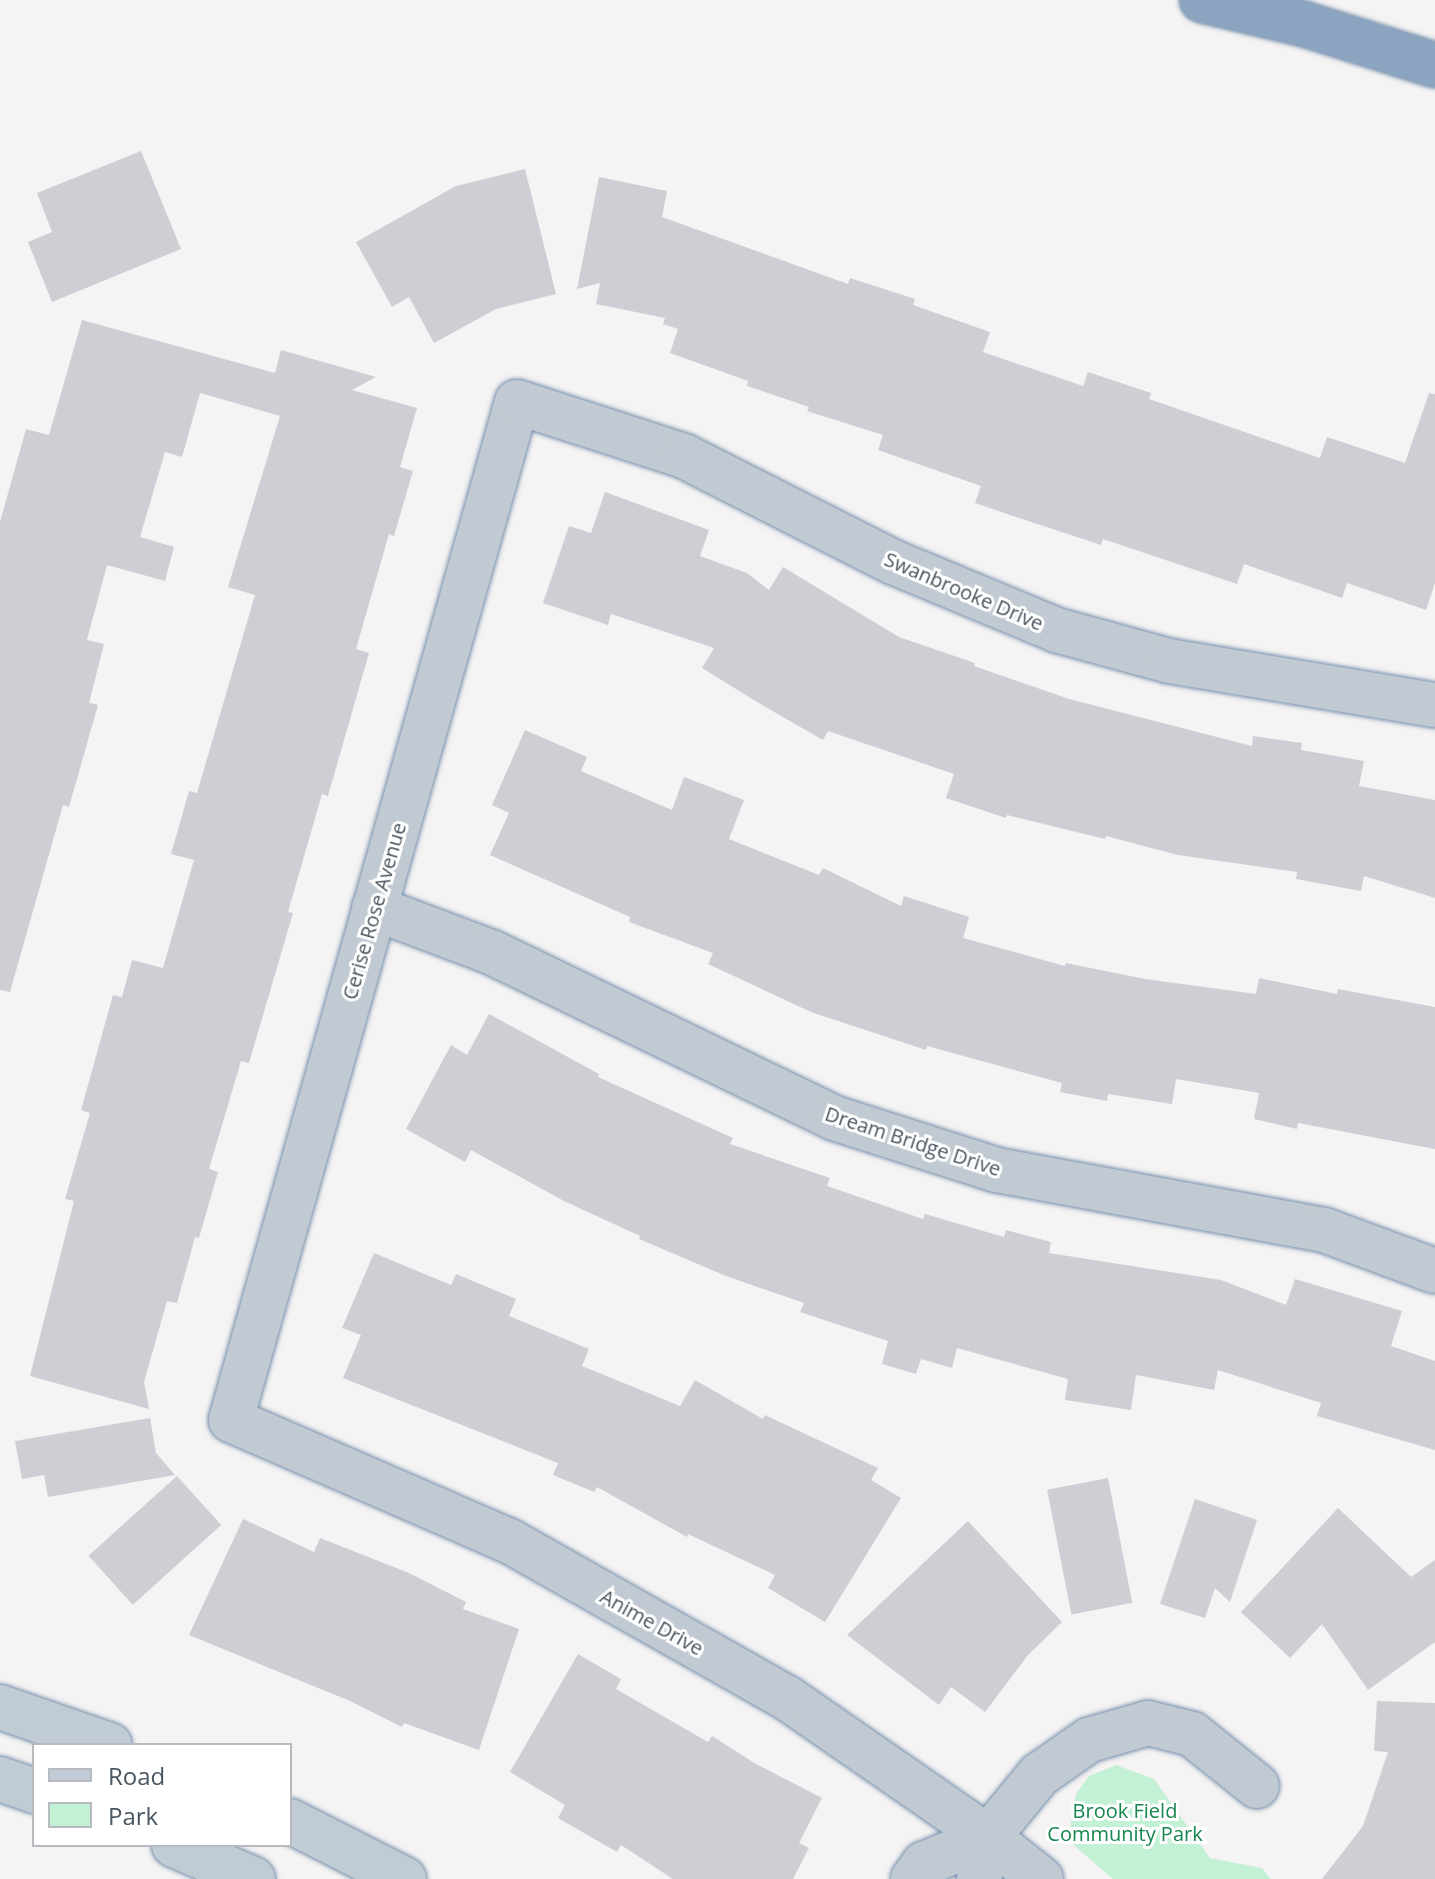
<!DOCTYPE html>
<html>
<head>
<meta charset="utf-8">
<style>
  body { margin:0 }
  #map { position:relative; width:1435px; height:1879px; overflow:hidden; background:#f5f3f3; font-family:"Open Sans",sans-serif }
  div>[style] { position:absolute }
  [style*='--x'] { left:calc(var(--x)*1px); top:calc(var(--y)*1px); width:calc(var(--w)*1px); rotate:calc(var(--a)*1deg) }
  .green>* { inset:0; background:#c3f1d5 }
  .building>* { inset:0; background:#cdcfd5; transform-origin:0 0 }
  .roads { filter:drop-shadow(0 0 2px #7690ad) drop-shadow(0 0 2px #7690ad) }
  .street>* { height:44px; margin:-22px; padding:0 22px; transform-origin:22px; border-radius:22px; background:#c1cad2 }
  .secondary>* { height:44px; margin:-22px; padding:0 22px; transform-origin:22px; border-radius:22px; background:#c1cbd6 }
  .highway>* { height:44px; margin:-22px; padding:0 22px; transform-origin:22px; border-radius:22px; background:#8ba5c1 }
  span { translate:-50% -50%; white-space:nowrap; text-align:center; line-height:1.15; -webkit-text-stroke:6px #fff; paint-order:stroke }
  .street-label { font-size:20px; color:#4a5661 }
  .park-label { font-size:20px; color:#17864f }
  .legend { position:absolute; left:32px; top:1743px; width:260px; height:104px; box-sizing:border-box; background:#fff; border:2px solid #b7bbc0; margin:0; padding:10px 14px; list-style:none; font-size:24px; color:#4a5661 }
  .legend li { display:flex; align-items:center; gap:16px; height:40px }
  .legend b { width:40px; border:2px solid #b7bbc0 }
</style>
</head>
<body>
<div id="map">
  <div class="green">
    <div style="clip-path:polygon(1116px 1765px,1154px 1779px,1210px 1858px,1262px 1868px,1271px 1879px,1113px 1879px,1068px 1840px,1076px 1794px,1089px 1776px)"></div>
  </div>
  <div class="building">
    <div style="clip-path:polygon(141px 151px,181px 249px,52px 302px,28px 242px,52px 232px,37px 193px)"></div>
    <div style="clip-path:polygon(525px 169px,556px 294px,496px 309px,434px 343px,409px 297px,392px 307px,356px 242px,456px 186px)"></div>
    <div style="clip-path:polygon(599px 177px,667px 191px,662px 217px,848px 284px,850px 278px,915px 299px,913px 305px,990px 332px,983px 352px,1083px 386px,1088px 372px,1151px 393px,1149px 399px,1320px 458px,1327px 437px,1405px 463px,1429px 393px,1435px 394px,1435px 583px,1426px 610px,1347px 583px,1342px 598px,1244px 564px,1237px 584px,1103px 539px,1101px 545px,1022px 519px,975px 503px,981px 486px,878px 450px,883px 435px,807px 411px,809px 407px,747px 386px,748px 381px,670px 353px,678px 329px,663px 324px,665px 318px,596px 304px,600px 283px,577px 289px)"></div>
    <div style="clip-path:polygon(82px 320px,275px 373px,281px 350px,376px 377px,352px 390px,417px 408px,400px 467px,413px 471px,394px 536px,389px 534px,356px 649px,369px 653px,328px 796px,322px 794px,288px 912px,293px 913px,249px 1063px,241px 1061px,209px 1169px,218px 1172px,199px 1238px,195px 1237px,177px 1303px,167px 1301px,144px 1382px,149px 1409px,30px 1376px,74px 1201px,65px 1199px,90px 1113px,81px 1110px,113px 995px,122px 997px,132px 960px,163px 968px,194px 860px,171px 854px,189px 791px,197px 793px,255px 595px,228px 587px,280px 416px,200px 393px,182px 457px,165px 452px,140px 537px,174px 547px,165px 581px,107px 565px,87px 640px,104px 644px,89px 703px,98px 705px,69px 807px,63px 805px,10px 992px,0 990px,0 522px,26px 429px,49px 435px)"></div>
    <div style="clip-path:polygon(605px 492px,709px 530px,700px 556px,747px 573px,769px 590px,783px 567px,899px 637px,975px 663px,974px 666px,1069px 699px,1252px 746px,1253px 736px,1302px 743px,1301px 750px,1364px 761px,1359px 786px,1435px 800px,1435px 898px,1364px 876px,1361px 891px,1296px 879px,1297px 872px,1178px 855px,1106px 836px,1105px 839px,1007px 815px,1006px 818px,946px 798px,954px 774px,828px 731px,823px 740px,757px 702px,702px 668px,714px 648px,611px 614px,608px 625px,543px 603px,569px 526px,591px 533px)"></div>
    <div style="clip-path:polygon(525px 730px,587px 757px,581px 771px,672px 810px,684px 777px,744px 800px,729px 839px,819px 875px,823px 868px,901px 906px,904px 896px,969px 917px,963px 938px,1065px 966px,1066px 963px,1145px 979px,1256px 994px,1259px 978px,1337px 994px,1338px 989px,1435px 1007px,1435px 1149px,1298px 1123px,1297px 1129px,1254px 1119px,1259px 1093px,1176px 1079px,1172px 1104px,1108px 1094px,1107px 1101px,1060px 1092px,1062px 1083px,927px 1046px,926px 1050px,811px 1012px,708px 964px,713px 953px,629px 922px,630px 917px,490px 855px,509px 813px,492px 805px)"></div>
    <div style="clip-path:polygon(489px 1014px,599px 1074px,598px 1077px,733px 1138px,730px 1144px,830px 1178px,827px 1186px,923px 1219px,925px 1214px,1004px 1237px,1006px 1230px,1051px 1242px,1049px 1253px,1221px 1280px,1286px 1305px,1295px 1279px,1402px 1311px,1391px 1346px,1435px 1361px,1435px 1450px,1317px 1416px,1321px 1403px,1218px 1370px,1214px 1390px,1136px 1375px,1131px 1410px,1065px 1400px,1068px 1379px,957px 1348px,952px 1368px,921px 1359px,916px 1374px,882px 1364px,888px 1341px,800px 1312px,804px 1303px,726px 1276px,639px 1239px,640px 1236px,564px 1201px,471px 1150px,465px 1162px,406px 1129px,451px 1045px,467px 1055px)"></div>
    <div style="clip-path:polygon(374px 1253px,451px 1285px,456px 1274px,516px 1299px,509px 1316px,589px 1349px,582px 1366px,680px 1406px,695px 1380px,763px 1419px,765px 1415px,878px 1468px,871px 1480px,901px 1498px,825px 1622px,768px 1588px,775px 1575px,688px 1534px,687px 1537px,597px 1487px,594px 1492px,553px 1475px,558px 1463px,343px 1378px,361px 1335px,342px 1328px)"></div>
    <div style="clip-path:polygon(150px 1418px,156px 1453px,175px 1475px,48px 1497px,44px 1475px,22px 1479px,15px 1441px)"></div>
    <div style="left:177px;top:1476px;width:66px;height:119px;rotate:48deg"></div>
    <div style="left:1108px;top:1478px;width:127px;height:62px;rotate:79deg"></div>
    <div style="clip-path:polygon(1195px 1499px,1257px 1520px,1230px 1602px,1215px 1588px,1205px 1618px,1160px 1604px)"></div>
    <div style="clip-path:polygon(1338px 1508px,1411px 1577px,1435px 1560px,1435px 1642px,1368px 1690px,1322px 1624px,1290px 1658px,1241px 1612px)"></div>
    <div style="clip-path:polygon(243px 1519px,314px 1552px,320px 1538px,409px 1573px,466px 1602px,463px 1609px,519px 1629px,479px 1750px,404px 1723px,402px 1727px,350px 1701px,189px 1635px)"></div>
    <div style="clip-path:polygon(968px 1521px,1062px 1622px,1028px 1655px,985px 1712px,951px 1687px,939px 1705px,847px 1635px)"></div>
    <div style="clip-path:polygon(578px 1654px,621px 1679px,616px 1689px,708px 1742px,712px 1736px,756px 1764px,822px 1798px,799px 1843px,809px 1848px,793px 1879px,673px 1879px,621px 1845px,617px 1852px,558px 1818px,565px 1805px,510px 1772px)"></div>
    <div style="clip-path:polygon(1377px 1701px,1435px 1703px,1435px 1879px,1322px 1879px,1363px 1826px,1388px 1752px,1374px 1751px)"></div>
  </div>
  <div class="roads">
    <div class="street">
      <div style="--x:374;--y:908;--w:125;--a:20.6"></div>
      <div style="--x:491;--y:952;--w:381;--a:25.8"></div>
      <div style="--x:834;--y:1118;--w:171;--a:17.7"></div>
      <div style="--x:997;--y:1170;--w:332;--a:10.4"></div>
      <div style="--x:1324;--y:1230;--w:118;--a:20.3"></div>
      <div style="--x:913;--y:1879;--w:19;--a:-54"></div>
      <div style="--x:924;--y:1864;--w:69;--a:-22.9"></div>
      <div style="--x:979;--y:1879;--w:43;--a:-77.9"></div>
      <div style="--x:988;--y:1837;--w:80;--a:-50.6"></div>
      <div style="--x:1039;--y:1775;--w:61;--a:-35"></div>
      <div style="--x:1089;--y:1740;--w:61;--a:-16.1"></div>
      <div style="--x:1148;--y:1723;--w:45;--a:14"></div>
      <div style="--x:1192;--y:1734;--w:83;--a:38.7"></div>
      <div style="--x:1041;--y:1879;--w:68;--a:-141.6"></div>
      <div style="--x:988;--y:1837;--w:244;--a:-145.3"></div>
      <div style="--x:787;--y:1698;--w:319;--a:-150.5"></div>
      <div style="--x:509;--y:1541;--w:303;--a:-156.5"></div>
      <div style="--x:231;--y:1420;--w:1057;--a:-74.31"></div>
      <div style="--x:517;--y:402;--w:176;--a:17.9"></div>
      <div style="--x:684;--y:456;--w:234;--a:26.9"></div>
      <div style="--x:893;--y:562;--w:177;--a:22.6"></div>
      <div style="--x:1056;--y:630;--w:117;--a:15.3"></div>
      <div style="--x:1169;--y:661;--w:270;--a:9.4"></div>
    </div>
    <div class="secondary">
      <div style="--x:0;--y:1707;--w:116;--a:19.1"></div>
      <div style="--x:0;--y:1779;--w:36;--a:19"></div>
      <div style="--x:290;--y:1821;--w:128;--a:27"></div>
      <div style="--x:174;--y:1845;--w:86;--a:23.3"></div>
    </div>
    <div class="highway">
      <div style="--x:1202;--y:0;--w:105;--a:13.2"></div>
      <div style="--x:1304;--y:24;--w:137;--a:17.4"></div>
    </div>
  </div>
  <div class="street-label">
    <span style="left:964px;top:591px;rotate:23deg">Swanbrooke Drive</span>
    <span style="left:374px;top:911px;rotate:-74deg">Cerise Rose Avenue</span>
    <span style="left:913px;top:1141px;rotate:18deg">Dream Bridge Drive</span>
    <span style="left:652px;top:1622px;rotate:29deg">Anime Drive</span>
  </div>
  <div class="park-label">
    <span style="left:1125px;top:1822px">Brook Field<br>Community Park</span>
  </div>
  <ul class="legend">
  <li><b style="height:10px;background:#c1cbd6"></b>Road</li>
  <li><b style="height:22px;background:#c3f1d5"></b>Park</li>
  </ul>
</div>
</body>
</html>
